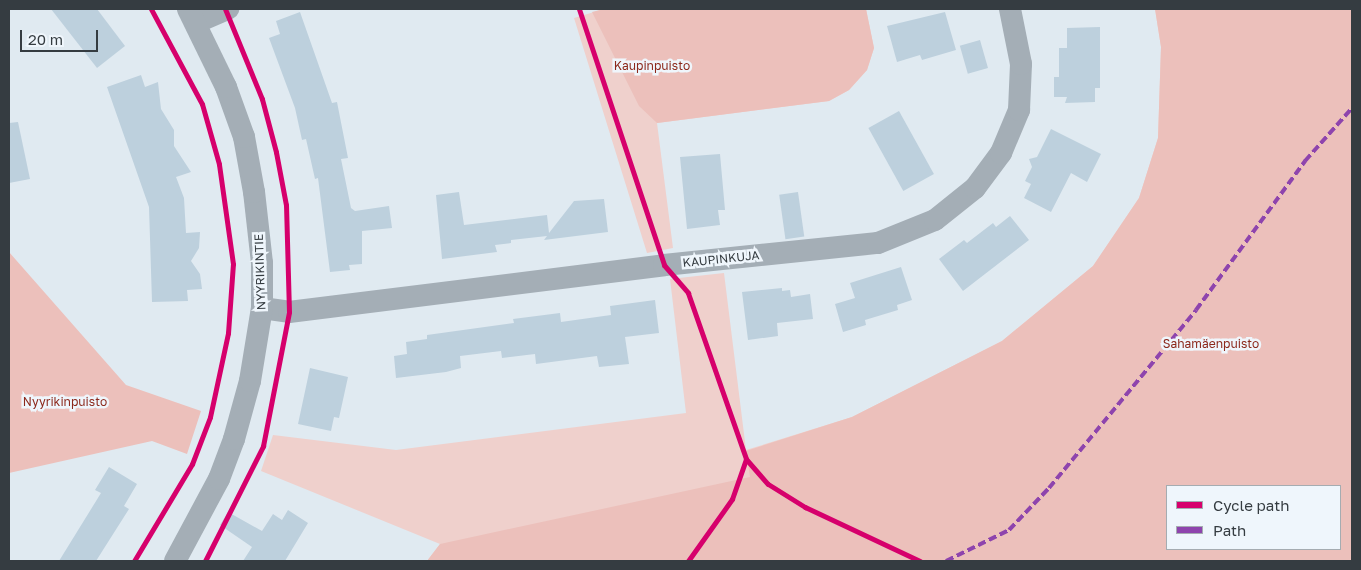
<!DOCTYPE html>
<html>
<head>
<meta charset="utf-8">
<style>
  body { margin:0 }
  #map { position:relative; width:1361px; height:570px; overflow:hidden; background:#e0eaf1; font-family:"Golos Text",sans-serif }
  div>[style] { position:absolute }
  [style*='--x'] { left:calc(var(--x)*1px); top:calc(var(--y)*1px); width:calc(var(--w)*1px); rotate:calc(var(--a)*1deg) }
  .green>* { inset:0; background:#efd0cc }
  .forest>* { inset:0; background:#ecc0bb }
  .building>* { inset:0; background:#bdd0dd; transform-origin:0 0 }
  .minor>* { height:22px; margin:-11px; padding:0 11px; transform-origin:11px; border-radius:11px; background:#a4aeb6 }
  .quiet>* { height:4px; margin-top:-2px; transform-origin:0; background:repeating-linear-gradient(90deg,#8e44ad 0 8px,transparent 0 12px) }
  .cycleway>* { height:5px; margin:-2.5px; padding:0 2.5px; transform-origin:2.5px; border-radius:2.5px; background:#d6006c }
  span { translate:-50% -50%; white-space:nowrap; text-align:center; line-height:1.15; -webkit-text-stroke:5px #eff6fc; paint-order:stroke }
  .park-label { font-size:12px; color:#8c291c }
  .street-label { font-size:12px; color:#353c41 }
  .frame { position:absolute; inset:0; border:10px solid #353c41; pointer-events:none }
  .legend { position:absolute; left:1166px; top:485px; width:175px; height:65px; box-sizing:border-box; background:#eff6fc; border:1px solid #a5acb1; margin:0; padding:6px 9px; list-style:none; font-size:15px; color:#353c41 }
  .legend li { display:flex; align-items:center; gap:10px; height:25px }
  .legend b { width:25px; border:1px solid #a5acb1 }
  .scale { position:absolute; left:20px; top:30px; width:78px; height:22px; box-sizing:border-box; border:2px solid #353c41; border-top:0; padding-left:6px; font-size:15px; line-height:18px; white-space:nowrap; color:#353c41; -webkit-text-stroke:4px #eff6fc; paint-order:stroke }
</style>
</head>
<body>
<div id="map">
  <div class="green">
    <div style="clip-path:polygon(604px 9px,866px 9px,874px 48px,867px 70px,849px 90px,829px 101px,657px 123px,673px 248px,647px 253px,574px 18px)"></div>
    <div style="clip-path:polygon(evenodd,1155px 9px,1352px 9px,1352px 561px,427px 561px,440px 544px,261px 471px,273px 435px,396px 450px,686px 413px,670px 279px,724px 273px,746px 450px,852px 417px,1002px 341px,1093px 266px,1139px 198px,1158px 138px,1161px 47px,1155px 9px,1167px 486px,1340px 486px,1340px 549px,1167px 549px,1167px 486px)"></div>
  </div>
  <div class="forest">
    <div style="clip-path:polygon(604px 9px,866px 9px,874px 48px,867px 70px,849px 90px,829px 101px,657px 123px,639px 106px,592px 12px)"></div>
    <div style="clip-path:polygon(evenodd,1155px 9px,1352px 9px,1352px 561px,427px 561px,440px 544px,750px 477px,746px 451px,852px 417px,1002px 341px,1093px 266px,1139px 198px,1158px 138px,1161px 47px,1155px 9px,1167px 486px,1340px 486px,1340px 549px,1167px 549px,1167px 486px)"></div>
    <div style="clip-path:polygon(9px 252px,126px 385px,201px 411px,187px 454px,152px 441px,9px 473px)"></div>
  </div>
  <div class="building">
    <div style="clip-path:polygon(51px 9px,97px 9px,125px 46px,97px 68px)"></div>
    <div style="clip-path:polygon(300px 12px,332px 103px,337px 102px,348px 158px,341px 159px,351px 208px,355px 211px,389px 206px,392px 228px,362px 231px,362px 264px,349px 265px,350px 270px,330px 272px,318px 178px,315px 179px,306px 139px,302px 140px,295px 108px,269px 38px,280px 34px,276px 21px)"></div>
    <div style="clip-path:polygon(945px 12px,956px 50px,922px 60px,920px 55px,897px 62px,887px 26px)"></div>
    <div style="clip-path:polygon(1100px 27px,1100px 88px,1095px 88px,1095px 102px,1065px 103px,1067px 97px,1054px 97px,1054px 77px,1059px 77px,1059px 48px,1067px 48px,1067px 28px)"></div>
    <div style="left:980px;top:40px;width:29px;height:21px;rotate:74deg"></div>
    <div style="clip-path:polygon(141px 75px,145px 87px,158px 82px,161px 109px,174px 130px,174px 146px,191px 172px,176px 177px,184px 198px,186px 233px,200px 232px,199px 248px,191px 261px,200px 274px,202px 289px,187px 290px,188px 301px,152px 302px,149px 207px,107px 87px)"></div>
    <div style="left:899px;top:111px;width:72px;height:35px;rotate:61deg"></div>
    <div style="clip-path:polygon(18px 122px,30px 179px,9px 183px,9px 123px)"></div>
    <div style="clip-path:polygon(1051px 129px,1101px 154px,1087px 182px,1071px 173px,1051px 212px,1024px 198px,1031px 184px,1025px 181px,1032px 167px,1029px 159px,1037px 157px)"></div>
    <div style="clip-path:polygon(720px 154px,725px 210px,718px 210px,720px 225px,687px 229px,680px 157px)"></div>
    <div style="clip-path:polygon(459px 192px,464px 225px,547px 215px,549px 233px,574px 201px,604px 199px,608px 232px,544px 240px,547px 236px,511px 240px,511px 243px,495px 245px,497px 252px,442px 259px,436px 195px)"></div>
    <div style="left:798px;top:192px;width:45px;height:19px;rotate:82deg"></div>
    <div style="clip-path:polygon(1010px 216px,1029px 240px,963px 291px,939px 259px,964px 240px,967px 243px,993px 223px,996px 227px)"></div>
    <div style="clip-path:polygon(901px 267px,912px 300px,897px 305px,898px 310px,865px 320px,866px 325px,843px 332px,835px 304px,855px 298px,850px 283px)"></div>
    <div style="clip-path:polygon(782px 288px,782px 291px,790px 290px,791px 297px,810px 294px,813px 319px,777px 323px,778px 336px,748px 340px,742px 292px)"></div>
    <div style="clip-path:polygon(655px 300px,659px 333px,625px 337px,629px 364px,599px 367px,597px 356px,536px 364px,535px 354px,502px 358px,501px 351px,460px 356px,461px 368px,446px 372px,396px 378px,394px 356px,407px 354px,406px 342px,427px 339px,427px 335px,514px 323px,513px 319px,560px 313px,561px 322px,611px 315px,610px 306px)"></div>
    <div style="clip-path:polygon(310px 368px,348px 377px,339px 418px,334px 417px,331px 431px,298px 424px)"></div>
    <div style="clip-path:polygon(109px 467px,137px 484px,124px 506px,129px 509px,96px 561px,59px 561px,101px 493px,95px 490px)"></div>
    <div style="clip-path:polygon(288px 510px,308px 523px,285px 561px,243px 561px,252px 547px,220px 525px,228px 512px,262px 531px,273px 514px,282px 520px)"></div>
  </div>
  <div class="minor">
    <div style="--x:197;--y:22;--w:34;--a:-23"></div>
    <div style="--x:262;--y:308;--w:27;--a:8"></div>
    <div style="--x:289;--y:312;--w:378;--a:-7.1"></div>
    <div style="--x:664;--y:265;--w:215;--a:-5.9"></div>
    <div style="--x:878;--y:243;--w:61;--a:-22"></div>
    <div style="--x:935;--y:220;--w:51;--a:-38.7"></div>
    <div style="--x:975;--y:188;--w:44;--a:-53.4"></div>
    <div style="--x:1001;--y:153;--w:47;--a:-67.3"></div>
    <div style="--x:1019;--y:110;--w:46;--a:-87.5"></div>
    <div style="--x:1021;--y:64;--w:56;--a:-101.3"></div>
    <div style="--x:175;--y:561;--w:93;--a:-61.8"></div>
    <div style="--x:219;--y:479;--w:43;--a:-69.4"></div>
    <div style="--x:234;--y:439;--w:60;--a:-74.6"></div>
    <div style="--x:250;--y:381;--w:74;--a:-80.7"></div>
    <div style="--x:262;--y:308;--w:45;--a:-90"></div>
    <div style="--x:262;--y:263;--w:71;--a:-96.4"></div>
    <div style="--x:254;--y:192;--w:56;--a:-100.3"></div>
    <div style="--x:244;--y:137;--w:53;--a:-109.8"></div>
    <div style="--x:226;--y:87;--w:87;--a:-116"></div>
  </div>
  <div class="quiet">
    <div style="--x:946;--y:561;--w:70;--a:-26.2"></div>
    <div style="--x:1009;--y:530;--w:58;--a:-46.4"></div>
    <div style="--x:1049;--y:488;--w:231;--a:-50.4"></div>
    <div style="--x:1196;--y:310;--w:185;--a:-53.8"></div>
    <div style="--x:1305;--y:161;--w:71;--a:-48.4"></div>
  </div>
  <div class="cycleway">
    <div style="--x:579;--y:9;--w:270;--a:71.6"></div>
    <div style="--x:664;--y:265;--w:37;--a:49"></div>
    <div style="--x:688;--y:293;--w:176;--a:70.7"></div>
    <div style="--x:746;--y:459;--w:33;--a:49"></div>
    <div style="--x:768;--y:484;--w:44;--a:31.9"></div>
    <div style="--x:805;--y:507;--w:127;--a:25.2"></div>
    <div style="--x:134;--y:561;--w:113;--a:-59.1"></div>
    <div style="--x:192;--y:464;--w:50;--a:-69"></div>
    <div style="--x:210;--y:417;--w:86;--a:-77.9"></div>
    <div style="--x:228;--y:333;--w:69;--a:-85.9"></div>
    <div style="--x:233;--y:264;--w:101;--a:-98"></div>
    <div style="--x:219;--y:164;--w:62;--a:-105.8"></div>
    <div style="--x:202;--y:104;--w:108;--a:-118.2"></div>
    <div style="--x:205;--y:561;--w:129;--a:-63.2"></div>
    <div style="--x:263;--y:446;--w:136;--a:-79"></div>
    <div style="--x:289;--y:312;--w:107;--a:-91.6"></div>
    <div style="--x:286;--y:205;--w:54;--a:-100.7"></div>
    <div style="--x:276;--y:152;--w:55;--a:-104.8"></div>
    <div style="--x:262;--y:99;--w:97;--a:-112.3"></div>
    <div style="--x:688;--y:561;--w:76;--a:-54.6"></div>
    <div style="--x:732;--y:499;--w:42;--a:-70.7"></div>
  </div>
  <div class="park-label">
    <span style="left:652px;top:66px">Kaupinpuisto</span>
    <span style="left:1211px;top:344px">Sahamäenpuisto</span>
    <span style="left:65px;top:402px">Nyyrikinpuisto</span>
  </div>
  <div class="street-label">
    <span style="left:721px;top:259px;rotate:-6deg">KAUPINKUJA</span>
    <span style="left:260px;top:272px;rotate:-92deg">NYYRIKINTIE</span>
  </div>
  <div class="frame"></div>
  <ul class="legend">
  <li><b style="height:6px;background:#d6006c"></b>Cycle path</li>
  <li><b style="height:6px;background:#8e44ad"></b>Path</li>
  </ul>
  <div class="scale">20 m</div>
</div>
</body>
</html>
